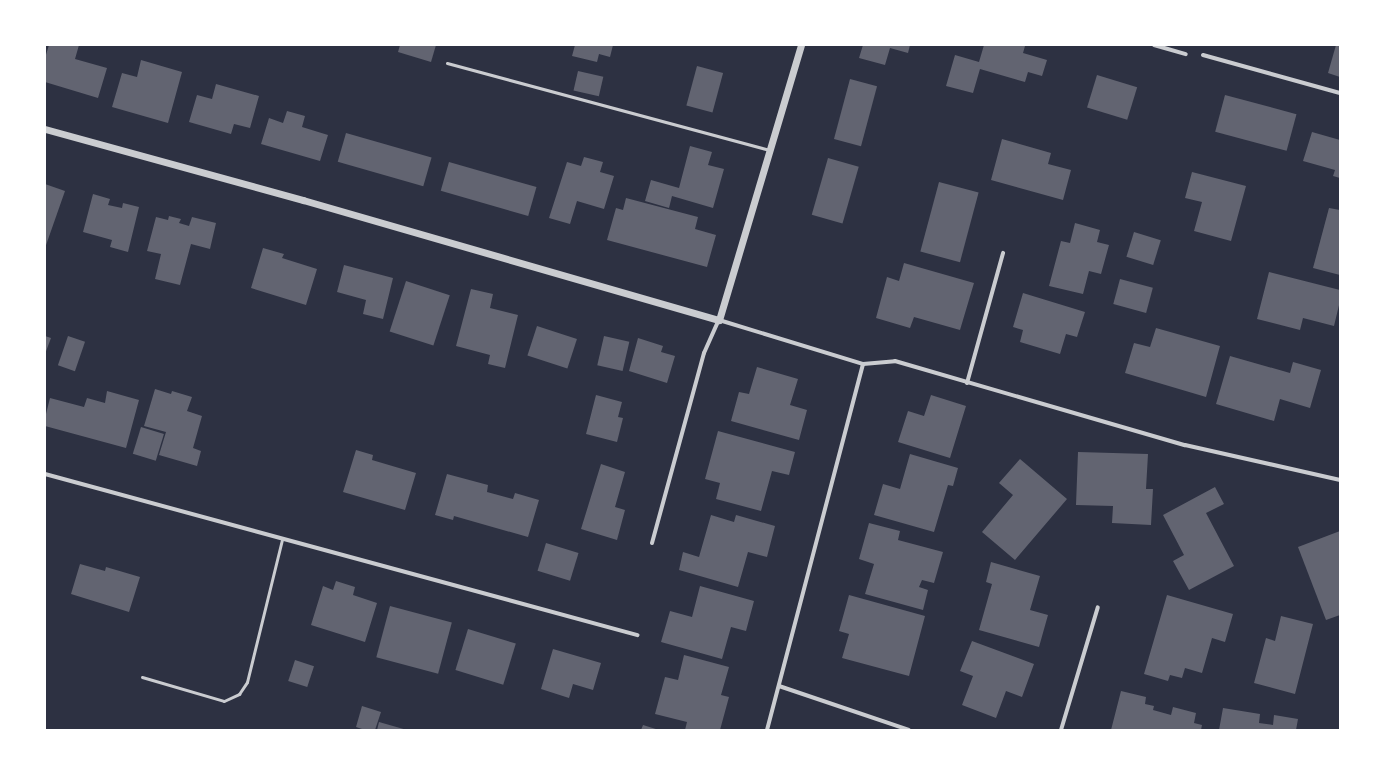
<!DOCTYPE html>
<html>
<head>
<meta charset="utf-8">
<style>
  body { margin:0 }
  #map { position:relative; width:1385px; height:775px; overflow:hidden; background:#2d3142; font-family:Mulish,sans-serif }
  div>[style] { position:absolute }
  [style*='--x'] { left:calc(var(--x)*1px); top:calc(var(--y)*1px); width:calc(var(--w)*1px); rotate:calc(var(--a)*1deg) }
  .building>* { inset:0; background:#626471; transform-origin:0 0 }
  .service>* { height:3px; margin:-1.5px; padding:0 1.5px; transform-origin:1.5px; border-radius:1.5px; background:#caccd0 }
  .minor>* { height:4px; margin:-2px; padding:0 2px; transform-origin:2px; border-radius:2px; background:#caccd0 }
  .tertiary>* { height:7px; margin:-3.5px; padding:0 3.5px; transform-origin:3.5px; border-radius:3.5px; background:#caccd0 }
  span { translate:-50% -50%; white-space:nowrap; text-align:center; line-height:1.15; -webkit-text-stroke:3.5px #fff; paint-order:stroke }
  .frame { position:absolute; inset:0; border:46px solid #fff; pointer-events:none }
</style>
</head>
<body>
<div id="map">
  <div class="building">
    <div style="clip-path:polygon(49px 45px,79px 45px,75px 59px,107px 68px,98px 98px,45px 82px,45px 58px)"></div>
    <div style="clip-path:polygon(400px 45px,436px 45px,431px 62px,398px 52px)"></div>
    <div style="clip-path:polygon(575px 45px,613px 45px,610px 57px,599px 54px,597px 62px,572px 56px)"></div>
    <div style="clip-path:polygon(863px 45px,910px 45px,908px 53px,890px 48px,885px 65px,859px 58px)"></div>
    <div style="clip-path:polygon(984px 45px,1025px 46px,1023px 53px,1047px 60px,1042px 76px,1028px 72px,1025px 82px,980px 69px,973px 93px,946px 86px,955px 55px,979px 62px)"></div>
    <div style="clip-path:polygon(1336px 45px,1340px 45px,1340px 77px,1328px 73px)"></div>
    <div style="clip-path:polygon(141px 60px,182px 72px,168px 123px,112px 107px,122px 73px,137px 77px)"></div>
    <div style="left:697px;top:66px;width:27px;height:41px;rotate:15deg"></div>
    <div style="left:578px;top:71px;width:26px;height:20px;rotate:13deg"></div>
    <div style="left:1097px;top:75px;width:42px;height:34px;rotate:17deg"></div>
    <div style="left:850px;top:79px;width:28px;height:62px;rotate:15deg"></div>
    <div style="clip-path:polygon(216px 84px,259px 96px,250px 128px,234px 124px,231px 134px,189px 122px,197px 95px,212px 99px)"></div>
    <div style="left:1225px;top:95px;width:74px;height:38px;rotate:15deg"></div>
    <div style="clip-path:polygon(287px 111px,305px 116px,302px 127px,328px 135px,320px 161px,261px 144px,269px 118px,283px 123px)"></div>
    <div style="clip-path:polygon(1312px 132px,1340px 140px,1340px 178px,1333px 176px,1335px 170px,1303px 161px)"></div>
    <div style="left:346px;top:133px;width:89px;height:30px;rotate:16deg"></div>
    <div style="clip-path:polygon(1002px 139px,1051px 153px,1048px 164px,1071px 170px,1063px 200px,991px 180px)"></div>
    <div style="clip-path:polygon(690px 146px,712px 152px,708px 165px,724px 169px,713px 208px,672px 196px,669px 208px,645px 201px,651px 180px,679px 188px)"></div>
    <div style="clip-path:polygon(584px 157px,603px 162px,600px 172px,614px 176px,604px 209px,577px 201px,570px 224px,549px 218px,567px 162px,581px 166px)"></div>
    <div style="left:828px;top:158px;width:32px;height:59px;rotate:16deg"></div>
    <div style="left:449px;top:162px;width:91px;height:30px;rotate:16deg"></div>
    <div style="clip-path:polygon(1192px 172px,1246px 186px,1231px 241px,1194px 231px,1202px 202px,1185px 198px)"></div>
    <div style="left:939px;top:182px;width:41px;height:72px;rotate:15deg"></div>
    <div style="clip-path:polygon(45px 184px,65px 191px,45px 248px)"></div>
    <div style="clip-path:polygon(93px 194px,110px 199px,108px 205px,122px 208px,123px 203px,139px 207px,128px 252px,110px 247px,112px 240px,83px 232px)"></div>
    <div style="clip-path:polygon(626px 198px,698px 217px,695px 229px,716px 235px,707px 267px,607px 240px,616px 208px,623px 210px)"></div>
    <div style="clip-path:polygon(1329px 208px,1340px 210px,1340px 275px,1313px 268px)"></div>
    <div style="clip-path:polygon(169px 216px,181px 219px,179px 223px,189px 226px,192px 217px,216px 223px,210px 249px,191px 244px,180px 285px,155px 279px,161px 254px,147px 251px,156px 217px,168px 220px)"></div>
    <div style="clip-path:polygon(1075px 223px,1100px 230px,1097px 242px,1109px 245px,1101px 274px,1089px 271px,1083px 294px,1049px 286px,1061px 241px,1070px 243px)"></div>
    <div style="left:1134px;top:232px;width:28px;height:26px;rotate:17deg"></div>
    <div style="clip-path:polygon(263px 248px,284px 254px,282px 258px,317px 269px,306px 305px,251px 288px)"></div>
    <div style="clip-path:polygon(904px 263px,974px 283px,960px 330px,914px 317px,910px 328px,876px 318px,887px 277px,899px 281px)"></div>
    <div style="clip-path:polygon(344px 265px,393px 278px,383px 319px,363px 314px,366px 300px,337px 292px)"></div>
    <div style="clip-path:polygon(1269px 272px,1340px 290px,1340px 301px,1334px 326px,1303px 318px,1300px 330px,1257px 319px)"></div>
    <div style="left:1120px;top:279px;width:34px;height:26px;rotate:15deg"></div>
    <div style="left:406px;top:281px;width:46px;height:53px;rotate:18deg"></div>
    <div style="clip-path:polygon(471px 289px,493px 294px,490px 308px,518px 315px,505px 368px,488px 364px,490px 355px,456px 346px)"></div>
    <div style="clip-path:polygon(1023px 293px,1085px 312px,1077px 337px,1066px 334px,1060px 354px,1020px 342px,1023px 330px,1013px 327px)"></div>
    <div style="left:537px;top:326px;width:42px;height:31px;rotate:18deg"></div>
    <div style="clip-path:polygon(1156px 328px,1220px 346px,1206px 397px,1125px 373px,1134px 343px,1150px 347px)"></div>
    <div style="clip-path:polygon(45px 336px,51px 338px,45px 354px)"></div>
    <div style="left:68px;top:336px;width:18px;height:31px;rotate:19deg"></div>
    <div style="left:604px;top:336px;width:26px;height:30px;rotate:13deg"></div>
    <div style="clip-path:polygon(638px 338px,663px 346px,661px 352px,675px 356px,667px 383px,629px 371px)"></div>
    <div style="clip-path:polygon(1230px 356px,1290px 373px,1293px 362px,1321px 370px,1310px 408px,1280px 399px,1274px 421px,1216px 404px)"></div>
    <div style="clip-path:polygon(757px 367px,798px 379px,790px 405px,807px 410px,799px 440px,731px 421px,739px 392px,749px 394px)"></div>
    <div style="clip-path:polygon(155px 389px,171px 394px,172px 391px,192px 397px,187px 411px,202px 416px,193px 448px,201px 451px,197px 466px,159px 455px,166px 432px,144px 426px)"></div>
    <div style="clip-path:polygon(107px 391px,139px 400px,126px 448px,45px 426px,45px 418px,50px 398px,84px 407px,87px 398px,105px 403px)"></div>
    <div style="clip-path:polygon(596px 395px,622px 402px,618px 417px,623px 418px,617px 442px,586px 434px)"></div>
    <div style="clip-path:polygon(931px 395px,966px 406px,950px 458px,898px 442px,908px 411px,924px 416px)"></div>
    <div style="left:141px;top:427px;width:24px;height:28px;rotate:17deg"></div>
    <div style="clip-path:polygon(718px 431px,795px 452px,789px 475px,772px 471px,761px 511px,716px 499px,720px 483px,705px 479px)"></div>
    <div style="clip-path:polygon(356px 450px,373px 455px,372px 460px,416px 473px,405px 510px,343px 492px)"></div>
    <div style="clip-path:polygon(1078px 452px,1148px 454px,1146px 489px,1153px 489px,1151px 525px,1112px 523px,1113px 506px,1076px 505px)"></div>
    <div style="clip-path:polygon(910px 454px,958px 468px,953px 486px,948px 485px,934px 532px,874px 515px,883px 484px,900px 489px)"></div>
    <div style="clip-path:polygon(1020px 459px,1067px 499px,1015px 560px,982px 532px,1013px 495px,999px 483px)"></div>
    <div style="clip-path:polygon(601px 464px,625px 472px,615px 507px,625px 510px,617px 540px,581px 529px)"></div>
    <div style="clip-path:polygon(447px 474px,488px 485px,487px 492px,513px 499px,515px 493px,539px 500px,528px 537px,454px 516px,453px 520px,435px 515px)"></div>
    <div style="clip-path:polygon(1215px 487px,1224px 504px,1206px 513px,1234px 566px,1189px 590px,1173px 561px,1184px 555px,1163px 515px)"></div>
    <div style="clip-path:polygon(711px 515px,734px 522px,736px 515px,775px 526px,767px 557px,748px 552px,738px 587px,679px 570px,683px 552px,699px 557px)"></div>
    <div style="clip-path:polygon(869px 523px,900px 531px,898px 540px,943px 552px,934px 583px,922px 580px,919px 587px,928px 590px,923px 610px,865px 594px,874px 564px,859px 559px)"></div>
    <div style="clip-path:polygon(1340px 531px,1340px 615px,1326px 620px,1298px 547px)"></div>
    <div style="left:546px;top:543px;width:34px;height:29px;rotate:17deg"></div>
    <div style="clip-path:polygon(991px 562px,1040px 576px,1030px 610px,1048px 615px,1039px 647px,979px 630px,992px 584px,986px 582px)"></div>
    <div style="clip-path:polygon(80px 564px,105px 571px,106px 567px,140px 577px,129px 612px,71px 594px)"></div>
    <div style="clip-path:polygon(336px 581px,355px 587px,353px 595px,377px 603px,365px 642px,311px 625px,323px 586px,333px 590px)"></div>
    <div style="clip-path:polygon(700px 586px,754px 601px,746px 631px,731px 627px,722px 659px,661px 642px,670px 611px,692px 617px)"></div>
    <div style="clip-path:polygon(849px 595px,925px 616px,909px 676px,842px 658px,849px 634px,839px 631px)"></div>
    <div style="clip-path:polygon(1167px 595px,1233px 614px,1225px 642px,1212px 638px,1202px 673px,1185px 668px,1182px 678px,1170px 675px,1168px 681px,1144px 674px)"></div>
    <div style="left:390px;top:606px;width:64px;height:53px;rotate:15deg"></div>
    <div style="clip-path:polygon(1281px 616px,1313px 624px,1295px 694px,1254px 683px,1266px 638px,1275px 641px)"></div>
    <div style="left:468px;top:629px;width:50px;height:43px;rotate:17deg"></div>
    <div style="clip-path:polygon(972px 641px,1034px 664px,1022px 697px,1006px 691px,996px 718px,962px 705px,973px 676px,960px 671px)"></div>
    <div style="clip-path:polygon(553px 649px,601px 663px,593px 690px,573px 684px,569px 698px,541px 689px)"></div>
    <div style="clip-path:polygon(684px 655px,729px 667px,721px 695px,729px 697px,720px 730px,685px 730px,687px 722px,655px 714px,665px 677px,678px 680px)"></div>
    <div style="left:295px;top:660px;width:20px;height:22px;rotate:18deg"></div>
    <div style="clip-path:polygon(1121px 691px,1146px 697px,1145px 704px,1154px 706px,1153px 710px,1171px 715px,1173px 707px,1196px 713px,1194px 723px,1202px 725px,1201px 730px,1111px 730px)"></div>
    <div style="clip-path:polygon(362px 706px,381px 712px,375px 730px,365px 730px,356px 727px)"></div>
    <div style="clip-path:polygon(1223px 708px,1260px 714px,1259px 723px,1273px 725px,1274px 715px,1298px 719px,1296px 730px,1219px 730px)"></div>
    <div style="clip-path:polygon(379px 722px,407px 730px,377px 730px)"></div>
    <div style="clip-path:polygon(643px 725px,659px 730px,641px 730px)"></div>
  </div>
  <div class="service">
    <div style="--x:447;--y:63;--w:334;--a:15.1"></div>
    <div style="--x:142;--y:677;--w:85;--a:16.3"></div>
    <div style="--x:224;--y:701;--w:17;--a:-25"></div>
    <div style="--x:239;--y:694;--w:14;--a:-56"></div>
    <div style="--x:247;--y:682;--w:147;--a:-76.2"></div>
  </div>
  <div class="minor">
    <div style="--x:1154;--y:45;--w:33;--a:16"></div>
    <div style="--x:1203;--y:55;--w:142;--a:15.5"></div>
    <div style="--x:967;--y:383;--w:135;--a:-74.5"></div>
    <div style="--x:45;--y:474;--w:614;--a:15.21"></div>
    <div style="--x:652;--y:543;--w:197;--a:-74.7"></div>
    <div style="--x:704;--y:353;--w:36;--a:-66"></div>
    <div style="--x:719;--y:320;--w:151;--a:17"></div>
    <div style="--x:863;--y:364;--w:32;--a:-5"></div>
    <div style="--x:895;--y:361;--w:302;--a:16.2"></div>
    <div style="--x:1185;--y:445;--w:159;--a:12.7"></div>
    <div style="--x:779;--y:686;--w:137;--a:18.7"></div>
    <div style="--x:767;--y:730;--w:378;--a:-75.3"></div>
    <div style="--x:1061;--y:730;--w:128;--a:-73.3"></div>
  </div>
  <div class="tertiary">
    <div style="--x:45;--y:129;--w:268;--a:15.4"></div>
    <div style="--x:303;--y:200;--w:433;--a:16.1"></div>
    <div style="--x:719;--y:320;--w:287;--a:-73.4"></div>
  </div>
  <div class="frame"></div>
</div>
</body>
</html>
